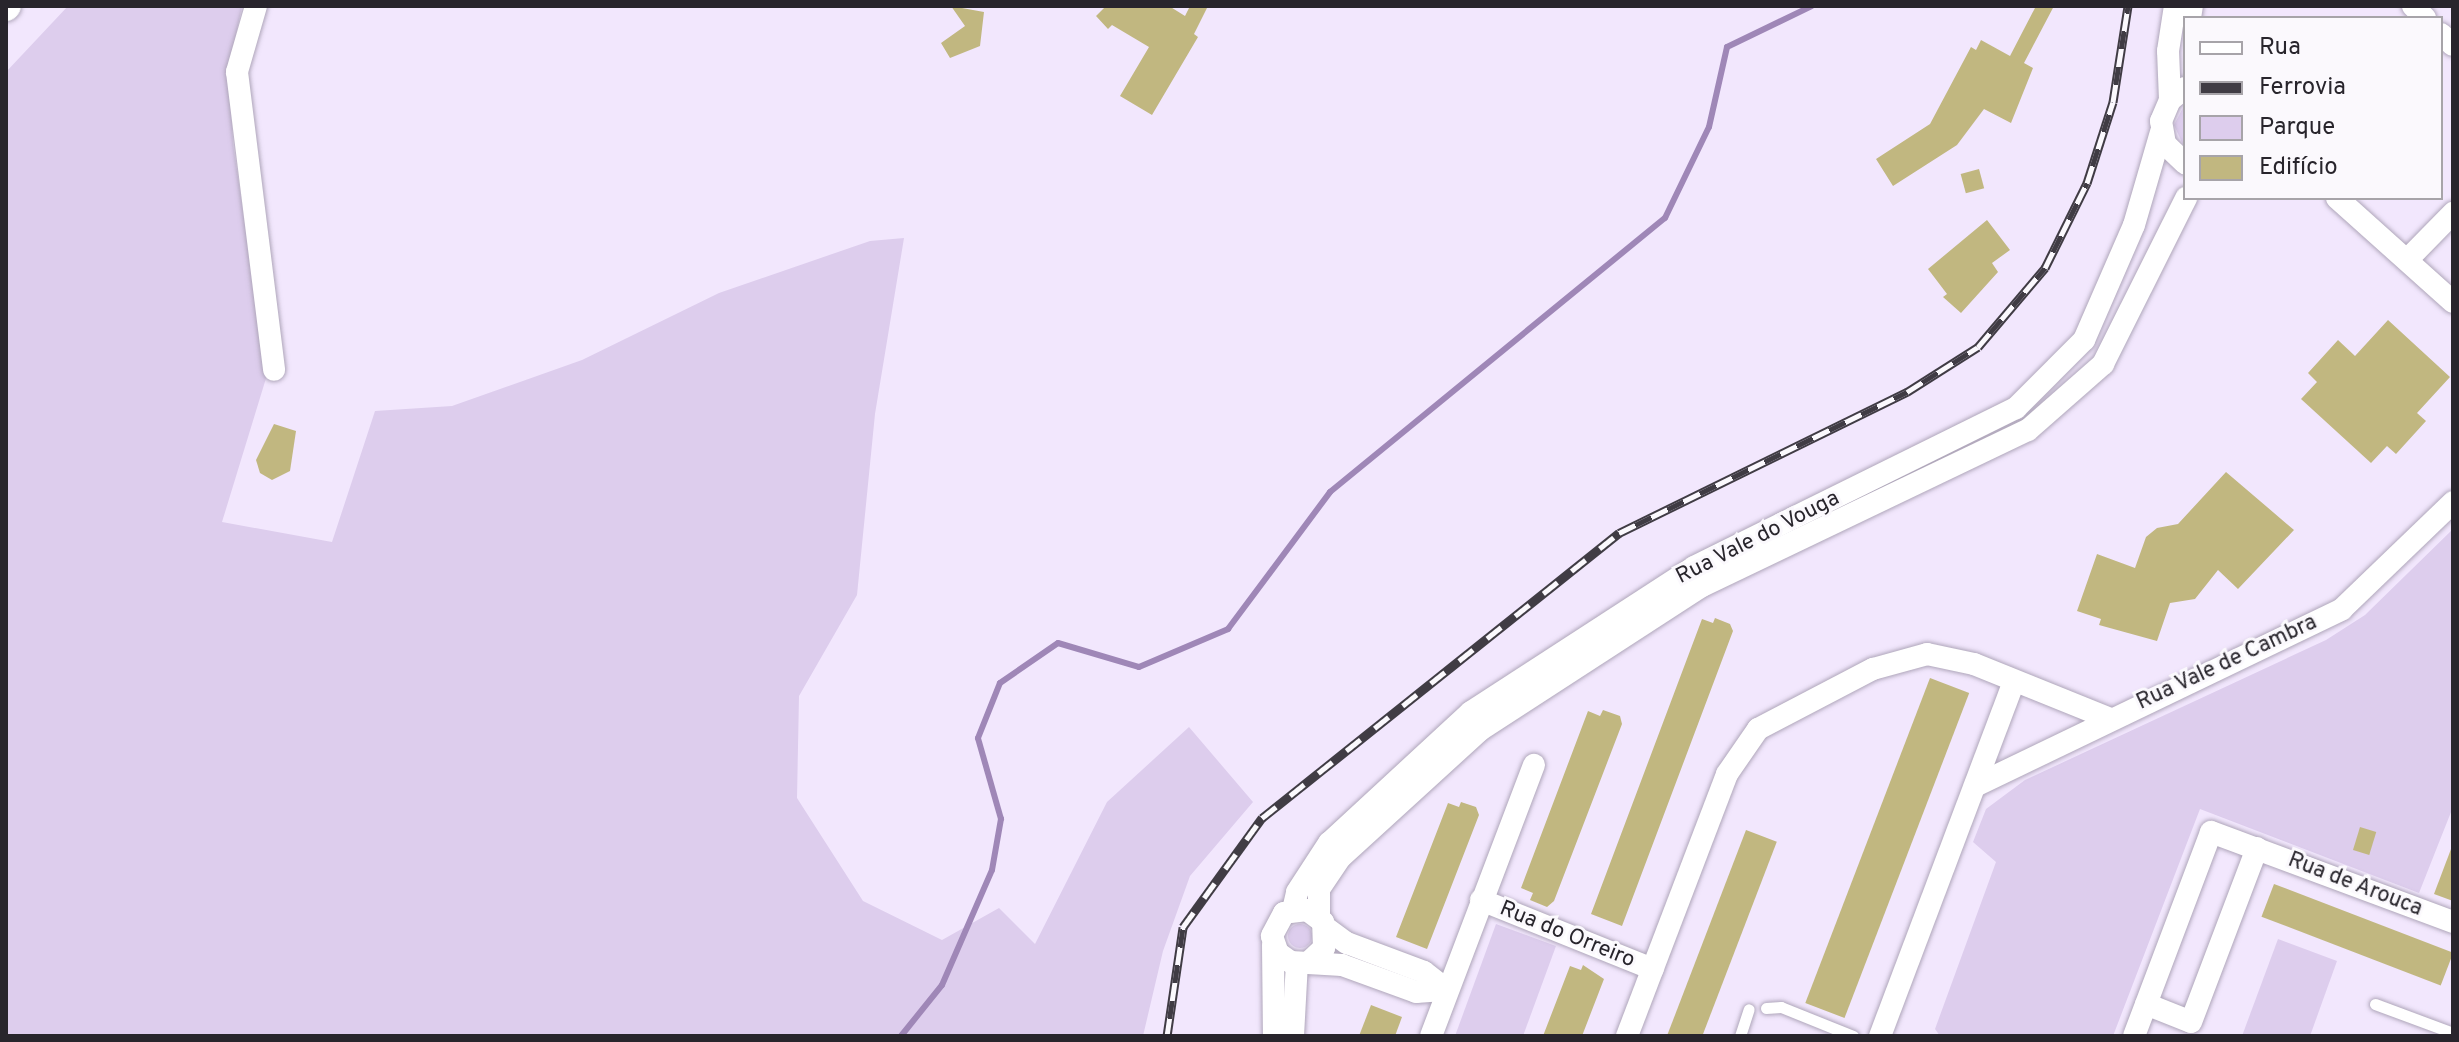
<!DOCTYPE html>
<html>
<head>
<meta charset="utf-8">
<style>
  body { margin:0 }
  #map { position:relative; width:2459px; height:1042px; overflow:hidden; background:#f2e7fd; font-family:Overpass,sans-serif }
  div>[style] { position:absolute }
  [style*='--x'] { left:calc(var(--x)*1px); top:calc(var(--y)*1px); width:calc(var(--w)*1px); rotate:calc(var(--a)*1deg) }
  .green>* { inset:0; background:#ddcded }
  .round { border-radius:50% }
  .stream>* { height:6px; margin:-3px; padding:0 3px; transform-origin:3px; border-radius:3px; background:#9f87b7 }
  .building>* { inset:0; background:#c1b780; transform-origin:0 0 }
  .roads { filter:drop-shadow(0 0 2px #afa6ba) drop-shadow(0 0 2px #afa6ba) }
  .service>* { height:11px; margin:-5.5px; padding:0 5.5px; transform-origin:5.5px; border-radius:5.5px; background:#fff }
  .minor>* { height:22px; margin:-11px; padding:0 11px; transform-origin:11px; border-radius:11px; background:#fff }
  .tertiary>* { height:28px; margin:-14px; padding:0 14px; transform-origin:14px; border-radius:14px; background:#fff }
  .rail>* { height:9px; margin-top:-4.5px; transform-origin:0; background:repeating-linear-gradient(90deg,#fbf9fd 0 18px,#403c44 0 36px); box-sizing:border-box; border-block:2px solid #403c44 }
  span { translate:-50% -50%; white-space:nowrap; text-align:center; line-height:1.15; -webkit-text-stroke:6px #fbf9fd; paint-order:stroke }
  .street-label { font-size:22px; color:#28252c }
  .frame { position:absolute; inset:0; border:8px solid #28252c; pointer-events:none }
  .legend { position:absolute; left:2183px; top:16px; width:260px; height:184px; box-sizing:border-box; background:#fbf9fd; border:2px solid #a7a4a9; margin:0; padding:10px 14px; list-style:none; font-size:24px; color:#28252c }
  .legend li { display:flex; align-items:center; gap:16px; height:40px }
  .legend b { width:40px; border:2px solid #a7a4a9 }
</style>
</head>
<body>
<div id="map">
  <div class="green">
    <div style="clip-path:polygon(68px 6px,242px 6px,229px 69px,233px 144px,267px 375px,222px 522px,332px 542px,375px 411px,452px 406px,582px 360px,719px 293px,870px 241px,904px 238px,875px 414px,857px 595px,799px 696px,797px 798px,863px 901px,942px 940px,999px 908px,1035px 944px,1107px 802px,1189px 727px,1253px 802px,1190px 876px,1163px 951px,1143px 1036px,6px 1036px,6px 72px)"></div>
    <div style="clip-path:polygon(2185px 104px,2185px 149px,2174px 125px)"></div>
    <div style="clip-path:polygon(2453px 529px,2453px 807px,2419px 893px,2200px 809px,2113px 1036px,1940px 1036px,1935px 1029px,1996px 862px,1973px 842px,1986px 809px,2025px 780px,2326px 640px,2365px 615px)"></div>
    <div style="clip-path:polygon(1496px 924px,1556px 946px,1523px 1036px,1455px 1036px)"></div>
    <div class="round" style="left:1288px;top:924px;width:24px;height:24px"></div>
    <div style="clip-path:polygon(2278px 939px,2337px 961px,2310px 1036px,2242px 1036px)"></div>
  </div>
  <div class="stream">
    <div style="--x:901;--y:1036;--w:65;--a:-51.2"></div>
    <div style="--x:942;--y:985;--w:125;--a:-66.5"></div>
    <div style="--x:992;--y:870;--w:52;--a:-80"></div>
    <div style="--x:1001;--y:819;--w:84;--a:-105.9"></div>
    <div style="--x:978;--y:738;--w:59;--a:-68.2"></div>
    <div style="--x:1000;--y:683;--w:70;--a:-34.6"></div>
    <div style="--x:1058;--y:643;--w:84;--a:16.5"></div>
    <div style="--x:1139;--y:667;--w:97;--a:-23.1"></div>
    <div style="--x:1228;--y:629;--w:171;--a:-53.3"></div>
    <div style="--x:1330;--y:492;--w:433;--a:-39.3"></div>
    <div style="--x:1665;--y:218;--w:101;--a:-64.2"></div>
    <div style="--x:1709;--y:127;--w:82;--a:-77.3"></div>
    <div style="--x:1727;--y:47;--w:94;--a:-25.8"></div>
  </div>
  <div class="building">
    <div style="clip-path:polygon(951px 6px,984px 12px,980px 46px,950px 58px,941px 43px,965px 26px)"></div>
    <div style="clip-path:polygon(1106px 6px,1169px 6px,1185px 16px,1190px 6px,1208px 6px,1194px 34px,1198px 37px,1152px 115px,1120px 96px,1149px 47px,1112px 25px,1108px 29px,1096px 16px)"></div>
    <div style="clip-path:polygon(2036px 6px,2054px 6px,2024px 63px,2033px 68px,2011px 123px,1984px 109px,1957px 145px,1893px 186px,1876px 159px,1930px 124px,1971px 47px,1976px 50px,1981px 40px,2010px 56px)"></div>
    <div style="left:1979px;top:169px;width:20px;height:19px;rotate:75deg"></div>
    <div style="clip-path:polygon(1987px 220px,2010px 250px,1992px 263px,1998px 272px,1961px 313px,1943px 297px,1947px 294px,1928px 269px)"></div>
    <div style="clip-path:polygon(2388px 320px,2450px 377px,2417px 413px,2426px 421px,2396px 454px,2387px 446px,2371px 463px,2301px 399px,2317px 382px,2308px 373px,2338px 340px,2355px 356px)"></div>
    <div style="clip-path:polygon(274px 424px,296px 431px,290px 471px,272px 480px,260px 473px,256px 460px)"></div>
    <div style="clip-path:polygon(2226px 472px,2294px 530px,2238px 589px,2218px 570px,2195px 599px,2170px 603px,2157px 641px,2099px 625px,2101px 619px,2077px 611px,2097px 554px,2135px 568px,2146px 537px,2157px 528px,2178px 524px)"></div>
    <div style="clip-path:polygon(1715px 618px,1730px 624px,1733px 631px,1622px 926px,1591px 914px,1702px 619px,1713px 623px)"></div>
    <div style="left:1930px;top:678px;width:42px;height:348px;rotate:21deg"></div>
    <div style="clip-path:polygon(1603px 710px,1620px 716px,1622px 724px,1554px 901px,1547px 907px,1530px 900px,1533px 893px,1521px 888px,1588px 711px,1600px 716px)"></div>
    <div style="clip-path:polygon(1461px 802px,1476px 807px,1479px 815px,1427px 949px,1396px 937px,1448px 803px,1459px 807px)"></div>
    <div style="left:2360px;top:827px;width:17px;height:24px;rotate:17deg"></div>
    <div style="left:1746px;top:830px;width:33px;height:221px;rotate:21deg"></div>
    <div style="clip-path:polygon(2451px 849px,2453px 849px,2453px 901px,2434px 894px)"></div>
    <div style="left:2274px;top:884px;width:192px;height:35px;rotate:21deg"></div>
    <div style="clip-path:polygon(1583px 965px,1604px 979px,1582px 1036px,1543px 1036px,1570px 966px,1581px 970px)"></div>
    <div style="clip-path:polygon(1371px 1005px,1402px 1017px,1395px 1036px,1359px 1036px)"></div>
  </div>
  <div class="roads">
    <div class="service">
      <div style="--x:2375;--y:1004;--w:83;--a:20.4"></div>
      <div style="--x:1766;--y:1008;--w:15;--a:-4"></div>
      <div style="--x:1781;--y:1007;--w:78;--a:21.9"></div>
      <div style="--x:1740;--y:1036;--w:28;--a:-72"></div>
    </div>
    <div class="minor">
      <div style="--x:256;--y:6;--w:69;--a:106.1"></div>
      <div style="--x:237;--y:72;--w:300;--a:82.9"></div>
      <div style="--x:2413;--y:6;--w:17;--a:45"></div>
      <div style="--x:2190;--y:18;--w:12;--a:-81"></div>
      <div style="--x:2441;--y:34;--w:16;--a:43"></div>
      <div style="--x:2185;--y:88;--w:19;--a:141"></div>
      <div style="--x:2170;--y:100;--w:23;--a:113"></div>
      <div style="--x:2161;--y:121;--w:23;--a:80"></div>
      <div style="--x:2165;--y:144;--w:28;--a:44"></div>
      <div style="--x:2170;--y:100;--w:49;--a:-92.3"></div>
      <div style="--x:2168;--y:51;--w:46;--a:-81.2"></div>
      <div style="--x:2337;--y:198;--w:156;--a:41.9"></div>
      <div style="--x:2407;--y:260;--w:66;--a:-45.6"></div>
      <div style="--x:1975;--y:786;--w:407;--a:-25.7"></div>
      <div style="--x:2342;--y:609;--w:154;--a:-43.9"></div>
      <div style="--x:1481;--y:900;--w:185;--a:21.9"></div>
      <div style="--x:1293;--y:910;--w:18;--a:-77"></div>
      <div style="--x:1297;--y:892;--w:59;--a:-56.9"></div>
      <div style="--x:1329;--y:843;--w:193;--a:-42.7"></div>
      <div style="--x:1471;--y:712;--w:266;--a:-33"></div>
      <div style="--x:1694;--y:567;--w:359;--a:-26.3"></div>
      <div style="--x:2016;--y:408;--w:96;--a:-45"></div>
      <div style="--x:2084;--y:340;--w:125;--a:-66.5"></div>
      <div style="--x:2134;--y:225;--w:97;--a:-73.8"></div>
      <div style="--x:1319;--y:917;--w:28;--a:-90"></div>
      <div style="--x:1319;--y:889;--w:37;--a:-56"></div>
      <div style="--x:1340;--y:858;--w:190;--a:-42.4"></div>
      <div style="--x:1480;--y:730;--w:265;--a:-33"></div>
      <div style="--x:1702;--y:586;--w:361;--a:-25.6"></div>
      <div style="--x:2028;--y:430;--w:100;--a:-41.3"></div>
      <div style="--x:2103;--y:364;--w:186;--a:-63.4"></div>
      <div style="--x:1326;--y:928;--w:26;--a:36"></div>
      <div style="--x:1347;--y:943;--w:82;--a:20.6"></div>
      <div style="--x:1424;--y:972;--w:29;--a:38"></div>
      <div style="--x:1273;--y:945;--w:91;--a:89.4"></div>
      <div style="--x:1310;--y:961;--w:19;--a:-43"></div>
      <div style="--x:1324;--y:948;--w:26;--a:-92"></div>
      <div style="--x:1323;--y:922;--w:20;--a:-143"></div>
      <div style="--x:1307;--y:910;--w:23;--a:173"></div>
      <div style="--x:1284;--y:913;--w:26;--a:118"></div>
      <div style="--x:1272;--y:936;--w:18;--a:71"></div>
      <div style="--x:1278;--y:953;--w:16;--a:35"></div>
      <div style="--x:1291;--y:962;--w:51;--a:3.4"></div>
      <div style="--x:1342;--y:965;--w:79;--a:20"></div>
      <div style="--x:1416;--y:992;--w:31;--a:-4"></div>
      <div style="--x:2146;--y:1004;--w:48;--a:21.8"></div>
      <div style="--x:2191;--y:1022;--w:186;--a:-69.2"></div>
      <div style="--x:1293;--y:1036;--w:73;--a:-86.9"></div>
      <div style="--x:1431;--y:1036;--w:290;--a:-69.2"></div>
      <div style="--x:1627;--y:1036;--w:280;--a:-69.1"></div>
      <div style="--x:1727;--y:774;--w:55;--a:-55.4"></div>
      <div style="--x:1758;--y:729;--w:130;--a:-27.6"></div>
      <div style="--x:1873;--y:669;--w:56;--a:-15.5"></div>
      <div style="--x:1927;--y:654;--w:48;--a:12"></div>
      <div style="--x:1974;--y:664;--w:147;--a:22"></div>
      <div style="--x:1880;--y:1036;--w:376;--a:-69.3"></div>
      <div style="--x:2134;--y:1036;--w:218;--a:-69.3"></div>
      <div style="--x:2211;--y:832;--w:258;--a:20.4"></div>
    </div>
    <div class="tertiary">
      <div style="--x:6;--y:7;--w:1;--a:-45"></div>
    </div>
  </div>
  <div class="rail">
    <div style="--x:1167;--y:1036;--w:110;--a:-81.6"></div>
    <div style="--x:1183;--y:927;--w:135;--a:-54.1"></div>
    <div style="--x:1262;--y:818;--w:457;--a:-38.6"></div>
    <div style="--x:1619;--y:533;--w:321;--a:-26.1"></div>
    <div style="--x:1907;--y:392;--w:84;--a:-32.4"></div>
    <div style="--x:1978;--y:347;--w:104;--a:-49.7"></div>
    <div style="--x:2045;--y:268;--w:95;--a:-63.7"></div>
    <div style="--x:2087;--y:183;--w:85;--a:-72.2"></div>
    <div style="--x:2113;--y:102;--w:97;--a:-81.1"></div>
  </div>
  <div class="street-label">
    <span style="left:1758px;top:538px;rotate:-27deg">Rua Vale do Vouga</span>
    <span style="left:2227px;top:663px;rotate:-25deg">Rua Vale de Cambra</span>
    <span style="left:2355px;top:885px;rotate:21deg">Rua de Arouca</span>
    <span style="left:1567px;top:935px;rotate:22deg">Rua do Orreiro</span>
  </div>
  <div class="frame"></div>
  <ul class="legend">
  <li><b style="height:10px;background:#fff"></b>Rua</li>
  <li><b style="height:10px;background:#403c44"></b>Ferrovia</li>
  <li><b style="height:22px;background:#ddcded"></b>Parque</li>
  <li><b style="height:22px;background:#c1b780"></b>Edifício</li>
  </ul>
</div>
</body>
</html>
